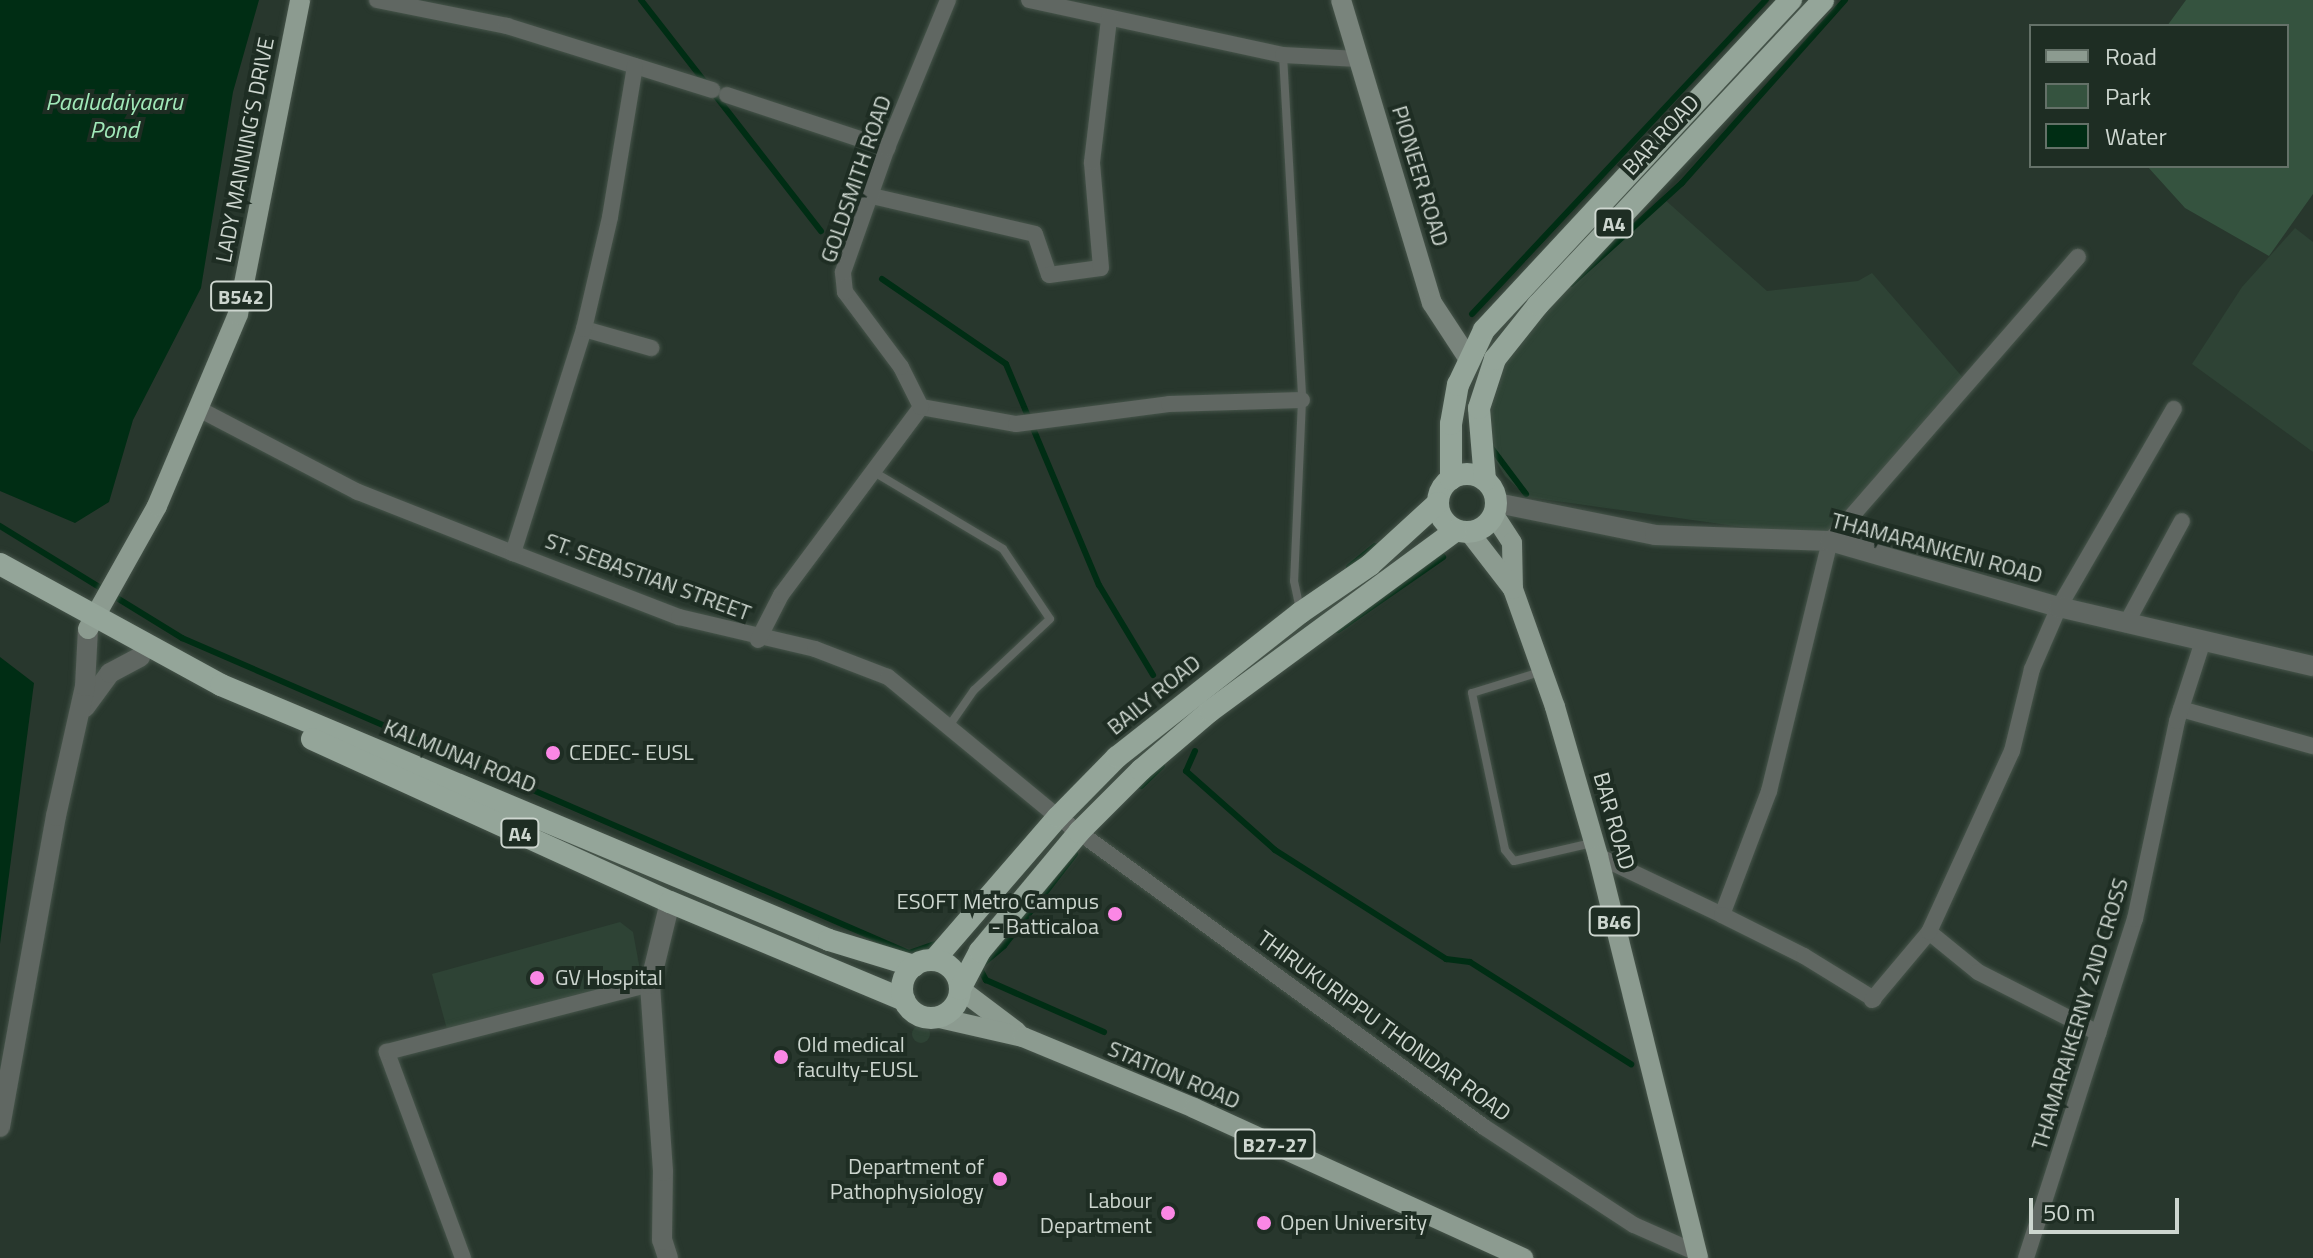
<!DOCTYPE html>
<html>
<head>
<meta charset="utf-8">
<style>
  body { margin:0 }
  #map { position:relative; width:2313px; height:1258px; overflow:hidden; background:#28372d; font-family:"Titillium Web",sans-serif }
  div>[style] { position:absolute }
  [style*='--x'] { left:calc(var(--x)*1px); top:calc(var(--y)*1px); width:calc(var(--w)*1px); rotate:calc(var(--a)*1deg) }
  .built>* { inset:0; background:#2e4335 }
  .round { border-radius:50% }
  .green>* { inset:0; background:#35533f }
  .water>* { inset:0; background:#002d14 }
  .stream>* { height:6px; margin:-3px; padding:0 3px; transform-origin:3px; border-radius:3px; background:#002d14 }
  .roads { filter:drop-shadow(0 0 2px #46544a) drop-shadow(0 0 2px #46544a) }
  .service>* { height:8px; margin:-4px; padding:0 4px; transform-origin:4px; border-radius:4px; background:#606762 }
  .minor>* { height:16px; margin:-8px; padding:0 8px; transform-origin:8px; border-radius:8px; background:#606762 }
  .tertiary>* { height:20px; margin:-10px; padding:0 10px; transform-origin:10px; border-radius:10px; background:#606762 }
  .secondary>* { height:20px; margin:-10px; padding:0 10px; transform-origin:10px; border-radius:10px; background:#79847c }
  .primary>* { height:20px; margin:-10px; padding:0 10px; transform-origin:10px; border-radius:10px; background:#8c9b90 }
  .trunk>* { height:22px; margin:-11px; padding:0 11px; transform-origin:11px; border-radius:11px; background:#94a599 }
  .trunk>.ring { margin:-11px; padding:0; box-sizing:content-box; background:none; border:22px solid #94a599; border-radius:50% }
  .dots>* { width:22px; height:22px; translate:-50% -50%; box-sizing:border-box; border:4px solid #1e2d23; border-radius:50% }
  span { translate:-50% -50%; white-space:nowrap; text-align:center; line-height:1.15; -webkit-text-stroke:8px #1e2d23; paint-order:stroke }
  .shield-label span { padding:2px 6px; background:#1e2d23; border:2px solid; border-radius:6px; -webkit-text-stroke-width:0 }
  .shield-label { font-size:20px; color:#cdd6cf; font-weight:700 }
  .street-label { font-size:22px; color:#cdd6cf }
  .poi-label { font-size:22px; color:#cdd6cf }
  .left { translate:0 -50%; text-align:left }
  .right { translate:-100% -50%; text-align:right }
  .water-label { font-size:24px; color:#a1e9b9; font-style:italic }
  .legend { position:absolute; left:2029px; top:24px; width:260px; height:144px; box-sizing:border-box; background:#1e2d23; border:2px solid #647168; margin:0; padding:10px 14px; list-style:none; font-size:24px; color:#cdd6cf }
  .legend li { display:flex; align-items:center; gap:16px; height:40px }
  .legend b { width:40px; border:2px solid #647168 }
  .scale { position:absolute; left:2029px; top:1198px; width:150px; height:36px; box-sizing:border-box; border:4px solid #cdd6cf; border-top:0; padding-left:10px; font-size:24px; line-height:28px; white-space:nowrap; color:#cdd6cf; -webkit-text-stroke:6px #1e2d23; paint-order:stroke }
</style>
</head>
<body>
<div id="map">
  <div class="built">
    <div style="clip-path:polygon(1663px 198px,1767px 291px,1858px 281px,1872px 273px,1965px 380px,1829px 539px,1527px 497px,1505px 476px,1488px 448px,1484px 411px,1494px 377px,1563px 286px)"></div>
    <div style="clip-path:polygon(2295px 228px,2313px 242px,2313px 452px,2192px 364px,2242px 287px)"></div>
    <div style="clip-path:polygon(620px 922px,633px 932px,642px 981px,448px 1033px,432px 974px)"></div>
    <div class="round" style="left:912px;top:1025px;width:18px;height:18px"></div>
  </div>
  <div class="green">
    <div style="clip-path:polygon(2186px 0,2313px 0,2313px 194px,2269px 256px,2185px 208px,2147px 166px,2287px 166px,2287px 26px,2167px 26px)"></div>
  </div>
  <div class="water">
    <div style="clip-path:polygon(0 0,259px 0,233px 92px,201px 288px,133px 420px,109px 502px,75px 523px,0 491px)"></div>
    <div style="clip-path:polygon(0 657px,34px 683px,0 944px)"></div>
  </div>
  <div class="stream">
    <div style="--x:641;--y:0;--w:293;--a:52.1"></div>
    <div style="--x:882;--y:279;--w:150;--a:34.4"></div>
    <div style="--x:1006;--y:364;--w:240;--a:67.2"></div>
    <div style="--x:1099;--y:585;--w:105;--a:59"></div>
    <div style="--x:1571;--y:284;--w:150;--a:-42.3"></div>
    <div style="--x:1682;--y:183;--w:245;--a:-48.3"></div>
    <div style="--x:1472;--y:314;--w:430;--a:-46.9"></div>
    <div style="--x:1490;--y:446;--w:60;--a:53.1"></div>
    <div style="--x:0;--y:526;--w:214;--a:31.6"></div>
    <div style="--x:182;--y:638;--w:792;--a:23.43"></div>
    <div style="--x:909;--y:953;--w:28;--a:-19"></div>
    <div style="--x:1349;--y:567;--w:33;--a:-39"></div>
    <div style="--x:1338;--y:630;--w:128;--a:-34.8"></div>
    <div style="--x:1195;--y:751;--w:22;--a:114"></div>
    <div style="--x:1186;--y:771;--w:119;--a:41.6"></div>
    <div style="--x:1275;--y:850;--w:203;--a:32.5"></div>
    <div style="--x:1446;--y:959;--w:24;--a:7"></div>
    <div style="--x:1470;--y:962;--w:191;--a:32.4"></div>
    <div style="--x:1141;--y:786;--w:29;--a:-44"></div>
    <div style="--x:1075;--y:854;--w:116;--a:127.7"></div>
    <div style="--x:1004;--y:946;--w:33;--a:140"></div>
    <div style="--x:979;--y:967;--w:15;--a:62"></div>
    <div style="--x:986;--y:980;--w:129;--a:23.8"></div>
  </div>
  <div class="roads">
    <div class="service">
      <div style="--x:1283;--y:55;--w:346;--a:86.8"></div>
      <div style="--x:1302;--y:400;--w:181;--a:92.5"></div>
      <div style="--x:1294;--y:581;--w:29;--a:78"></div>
      <div style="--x:874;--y:472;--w:150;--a:30.8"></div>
      <div style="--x:1003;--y:549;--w:84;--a:56.1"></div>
      <div style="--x:1050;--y:619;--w:104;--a:136.9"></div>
      <div style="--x:974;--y:690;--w:47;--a:124.7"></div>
      <div style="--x:1540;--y:672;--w:71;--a:162.8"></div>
      <div style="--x:1472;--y:693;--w:160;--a:78.1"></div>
      <div style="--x:1505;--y:850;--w:14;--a:51"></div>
      <div style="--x:1514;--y:861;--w:80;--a:-13"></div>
    </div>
    <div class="minor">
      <div style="--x:377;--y:0;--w:133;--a:11.3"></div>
      <div style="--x:507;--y:26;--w:215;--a:17.3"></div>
      <div style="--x:1029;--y:0;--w:260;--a:12.2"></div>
      <div style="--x:1283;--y:55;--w:75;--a:3.1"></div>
      <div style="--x:727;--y:95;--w:169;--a:18.3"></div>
      <div style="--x:872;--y:196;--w:167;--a:13.1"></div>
      <div style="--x:1035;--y:234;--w:43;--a:71.1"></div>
      <div style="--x:1049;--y:275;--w:52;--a:-7.7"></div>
      <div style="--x:1101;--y:268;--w:106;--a:-94.9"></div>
      <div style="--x:1092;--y:162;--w:144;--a:-83.2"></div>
      <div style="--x:584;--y:329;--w:70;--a:15.8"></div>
      <div style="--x:921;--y:407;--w:97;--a:10.1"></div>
      <div style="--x:1016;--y:424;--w:154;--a:-7.4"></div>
      <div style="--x:1169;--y:404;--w:133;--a:-1.7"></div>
      <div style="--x:199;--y:409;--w:179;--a:27.6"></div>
      <div style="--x:358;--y:492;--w:167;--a:21.5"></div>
      <div style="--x:513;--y:553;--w:178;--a:21.1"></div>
      <div style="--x:679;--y:617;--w:140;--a:13.2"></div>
      <div style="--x:815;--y:649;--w:78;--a:21"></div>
      <div style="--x:888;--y:677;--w:220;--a:39.5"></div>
      <div style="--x:1058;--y:817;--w:527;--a:36.04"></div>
      <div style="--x:1484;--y:1127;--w:179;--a:33.2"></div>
      <div style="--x:1634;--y:1225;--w:67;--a:23.9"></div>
      <div style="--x:513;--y:553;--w:235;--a:-72.4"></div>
      <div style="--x:584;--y:329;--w:115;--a:-76.9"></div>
      <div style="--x:610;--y:217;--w:153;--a:-80.6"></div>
      <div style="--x:2126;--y:624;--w:117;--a:-61.5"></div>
      <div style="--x:758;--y:640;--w:51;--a:-62.9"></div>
      <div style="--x:781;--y:595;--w:234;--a:-53.3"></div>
      <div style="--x:921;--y:407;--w:45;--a:-116.6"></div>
      <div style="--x:901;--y:367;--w:94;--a:-126.7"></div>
      <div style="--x:845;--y:292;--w:20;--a:-96"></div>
      <div style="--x:843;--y:272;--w:132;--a:-70.5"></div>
      <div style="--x:887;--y:148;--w:160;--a:-67.6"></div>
      <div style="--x:2181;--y:709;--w:137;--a:15.7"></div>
      <div style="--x:1598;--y:856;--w:137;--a:25.4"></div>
      <div style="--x:1722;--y:915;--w:133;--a:-69.2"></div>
      <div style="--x:1769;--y:791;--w:257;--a:-76.3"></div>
      <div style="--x:1830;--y:541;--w:377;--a:-48.9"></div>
      <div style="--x:1722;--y:915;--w:92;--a:26.6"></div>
      <div style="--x:1804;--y:956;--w:82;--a:31.6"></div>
      <div style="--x:1929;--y:932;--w:63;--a:39.2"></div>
      <div style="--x:1978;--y:972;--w:135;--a:26.9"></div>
      <div style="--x:1872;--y:1000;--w:89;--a:-50"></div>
      <div style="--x:1929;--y:932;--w:199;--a:-65.4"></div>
      <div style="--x:2012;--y:751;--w:84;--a:-76.3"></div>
      <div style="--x:2032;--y:669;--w:68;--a:-66.5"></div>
      <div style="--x:2059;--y:607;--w:229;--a:-59.9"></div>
      <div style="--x:463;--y:1258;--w:220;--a:-110.3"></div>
      <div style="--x:387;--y:1052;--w:272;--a:-14.5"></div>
      <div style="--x:2026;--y:1258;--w:356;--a:-72.2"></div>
      <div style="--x:2135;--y:919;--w:202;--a:-78"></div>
      <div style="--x:2177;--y:721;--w:84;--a:-72"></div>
    </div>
    <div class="tertiary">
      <div style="--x:1497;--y:503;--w:161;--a:11.4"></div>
      <div style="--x:1655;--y:535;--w:175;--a:2"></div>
      <div style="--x:1830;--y:541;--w:238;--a:16.1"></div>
      <div style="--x:2059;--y:607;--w:261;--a:13.1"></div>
      <div style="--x:85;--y:707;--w:42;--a:-53.7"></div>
      <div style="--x:110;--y:673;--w:34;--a:-28"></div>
      <div style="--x:0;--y:1127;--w:316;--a:-79.8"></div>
      <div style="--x:56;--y:816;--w:133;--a:-77.4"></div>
      <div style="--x:85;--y:686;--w:57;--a:-87"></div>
      <div style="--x:668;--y:1258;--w:19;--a:-108"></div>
      <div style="--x:662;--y:1240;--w:69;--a:-89.2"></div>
      <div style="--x:663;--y:1171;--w:187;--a:-94"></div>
      <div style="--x:650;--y:984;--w:84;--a:-76.3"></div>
    </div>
    <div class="secondary">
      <div style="--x:1341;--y:0;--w:316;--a:73.3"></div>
      <div style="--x:1432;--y:303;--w:66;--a:56.8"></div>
    </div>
    <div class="primary">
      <div style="--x:1494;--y:515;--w:33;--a:57"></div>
      <div style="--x:1512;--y:543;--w:46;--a:88.8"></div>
      <div style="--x:1513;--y:589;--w:125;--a:70.4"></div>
      <div style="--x:1555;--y:707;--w:155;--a:73.9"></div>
      <div style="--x:1598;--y:856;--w:414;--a:76"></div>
      <div style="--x:1469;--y:532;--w:72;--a:52.3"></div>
      <div style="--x:88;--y:629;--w:141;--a:-60.7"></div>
      <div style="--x:157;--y:506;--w:208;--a:-67.1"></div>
      <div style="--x:238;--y:314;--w:320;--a:-78.8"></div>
      <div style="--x:960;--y:989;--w:71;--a:37"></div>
      <div style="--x:935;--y:1017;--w:90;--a:12.8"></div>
      <div style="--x:1023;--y:1037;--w:185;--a:22.5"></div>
      <div style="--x:1194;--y:1108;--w:362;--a:24.5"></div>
    </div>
    <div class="trunk">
      <div class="ring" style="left:1438px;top:474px;width:36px;height:36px"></div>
      <div style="--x:1451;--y:479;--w:55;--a:-90"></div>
      <div style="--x:1451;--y:424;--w:40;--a:-80"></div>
      <div style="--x:1458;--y:385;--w:61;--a:-64.7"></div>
      <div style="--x:1484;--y:330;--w:451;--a:-47.1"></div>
      <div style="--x:1485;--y:480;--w:72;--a:-94.8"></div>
      <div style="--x:1479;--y:408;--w:52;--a:-71.9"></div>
      <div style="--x:1495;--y:359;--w:69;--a:-51.5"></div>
      <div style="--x:1538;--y:305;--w:417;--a:-46.9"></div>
      <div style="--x:0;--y:564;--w:252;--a:28.7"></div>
      <div style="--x:221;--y:685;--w:659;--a:22.75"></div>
      <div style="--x:829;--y:940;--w:89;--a:17"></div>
      <div style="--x:312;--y:739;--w:393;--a:24.5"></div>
      <div style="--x:670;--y:902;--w:254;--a:22.7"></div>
      <div style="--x:934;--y:960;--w:189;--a:-49.1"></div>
      <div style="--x:1058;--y:817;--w:84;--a:-45.5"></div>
      <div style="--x:1117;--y:757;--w:233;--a:-38.2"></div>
      <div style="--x:1300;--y:613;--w:85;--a:-34.4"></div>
      <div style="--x:1370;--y:565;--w:92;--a:-42.4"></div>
      <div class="ring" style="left:902px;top:960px;width:36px;height:36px"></div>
      <div style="--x:960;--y:989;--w:43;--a:-62.2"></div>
      <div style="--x:980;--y:951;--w:155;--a:-50.2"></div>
      <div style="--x:1079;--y:832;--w:88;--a:-45"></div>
      <div style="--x:1141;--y:770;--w:91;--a:-40.5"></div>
      <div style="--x:1210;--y:711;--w:305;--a:-36.3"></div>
    </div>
  </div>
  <div class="dots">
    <div style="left:553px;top:753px;background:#fb87e5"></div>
    <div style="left:1115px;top:914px;background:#fb87e5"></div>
    <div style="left:537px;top:978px;background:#fb87e5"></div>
    <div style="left:781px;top:1057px;background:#fb87e5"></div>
    <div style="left:1000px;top:1179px;background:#fb87e5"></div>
    <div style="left:1168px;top:1213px;background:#fb87e5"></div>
    <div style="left:1264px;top:1223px;background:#fb87e5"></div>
  </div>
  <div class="shield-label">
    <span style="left:1614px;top:223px">A4</span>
    <span style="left:241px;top:296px">B542</span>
    <span style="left:520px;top:833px">A4</span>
    <span style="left:1614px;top:921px">B46</span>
    <span style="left:1275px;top:1144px">B27-27</span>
  </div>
  <div class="street-label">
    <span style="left:1661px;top:135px;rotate:-47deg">BAR ROAD</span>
    <span style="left:245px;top:150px;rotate:-79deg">LADY MANNING’S DRIVE</span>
    <span style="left:1420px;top:176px;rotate:73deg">PIONEER ROAD</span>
    <span style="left:856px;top:179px;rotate:-71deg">GOLDSMITH ROAD</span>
    <span style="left:1937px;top:548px;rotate:15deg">THAMARANKENI ROAD</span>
    <span style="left:648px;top:577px;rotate:20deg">ST. SEBASTIAN STREET</span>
    <span style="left:1154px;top:695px;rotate:-39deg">BAILY ROAD</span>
    <span style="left:460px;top:756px;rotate:22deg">KALMUNAI ROAD</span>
    <span style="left:1614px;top:821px;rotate:74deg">BAR ROAD</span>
    <span style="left:2080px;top:1014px;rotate:-73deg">THAMARAIKERNY 2ND CROSS</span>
    <span style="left:1384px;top:1026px;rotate:36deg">THIRUKURIPPU THONDAR ROAD</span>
    <span style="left:1174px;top:1075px;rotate:23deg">STATION ROAD</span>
  </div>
  <div class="poi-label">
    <span class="left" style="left:569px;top:753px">CEDEC- EUSL</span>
    <span class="right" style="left:1099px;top:914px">ESOFT Metro Campus<br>- Batticaloa</span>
    <span class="left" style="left:555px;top:978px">GV Hospital</span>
    <span class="left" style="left:797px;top:1057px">Old medical<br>faculty-EUSL</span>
    <span class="right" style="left:984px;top:1179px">Department of<br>Pathophysiology</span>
    <span class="right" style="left:1152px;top:1213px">Labour<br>Department</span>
    <span class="left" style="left:1280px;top:1223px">Open University</span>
  </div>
  <div class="water-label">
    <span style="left:114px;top:116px">Paaludaiyaaru<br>Pond</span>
  </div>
  <ul class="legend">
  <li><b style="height:10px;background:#8c9b90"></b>Road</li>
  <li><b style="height:22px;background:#35533f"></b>Park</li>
  <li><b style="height:22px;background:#002d14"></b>Water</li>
  </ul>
  <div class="scale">50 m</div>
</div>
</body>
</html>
